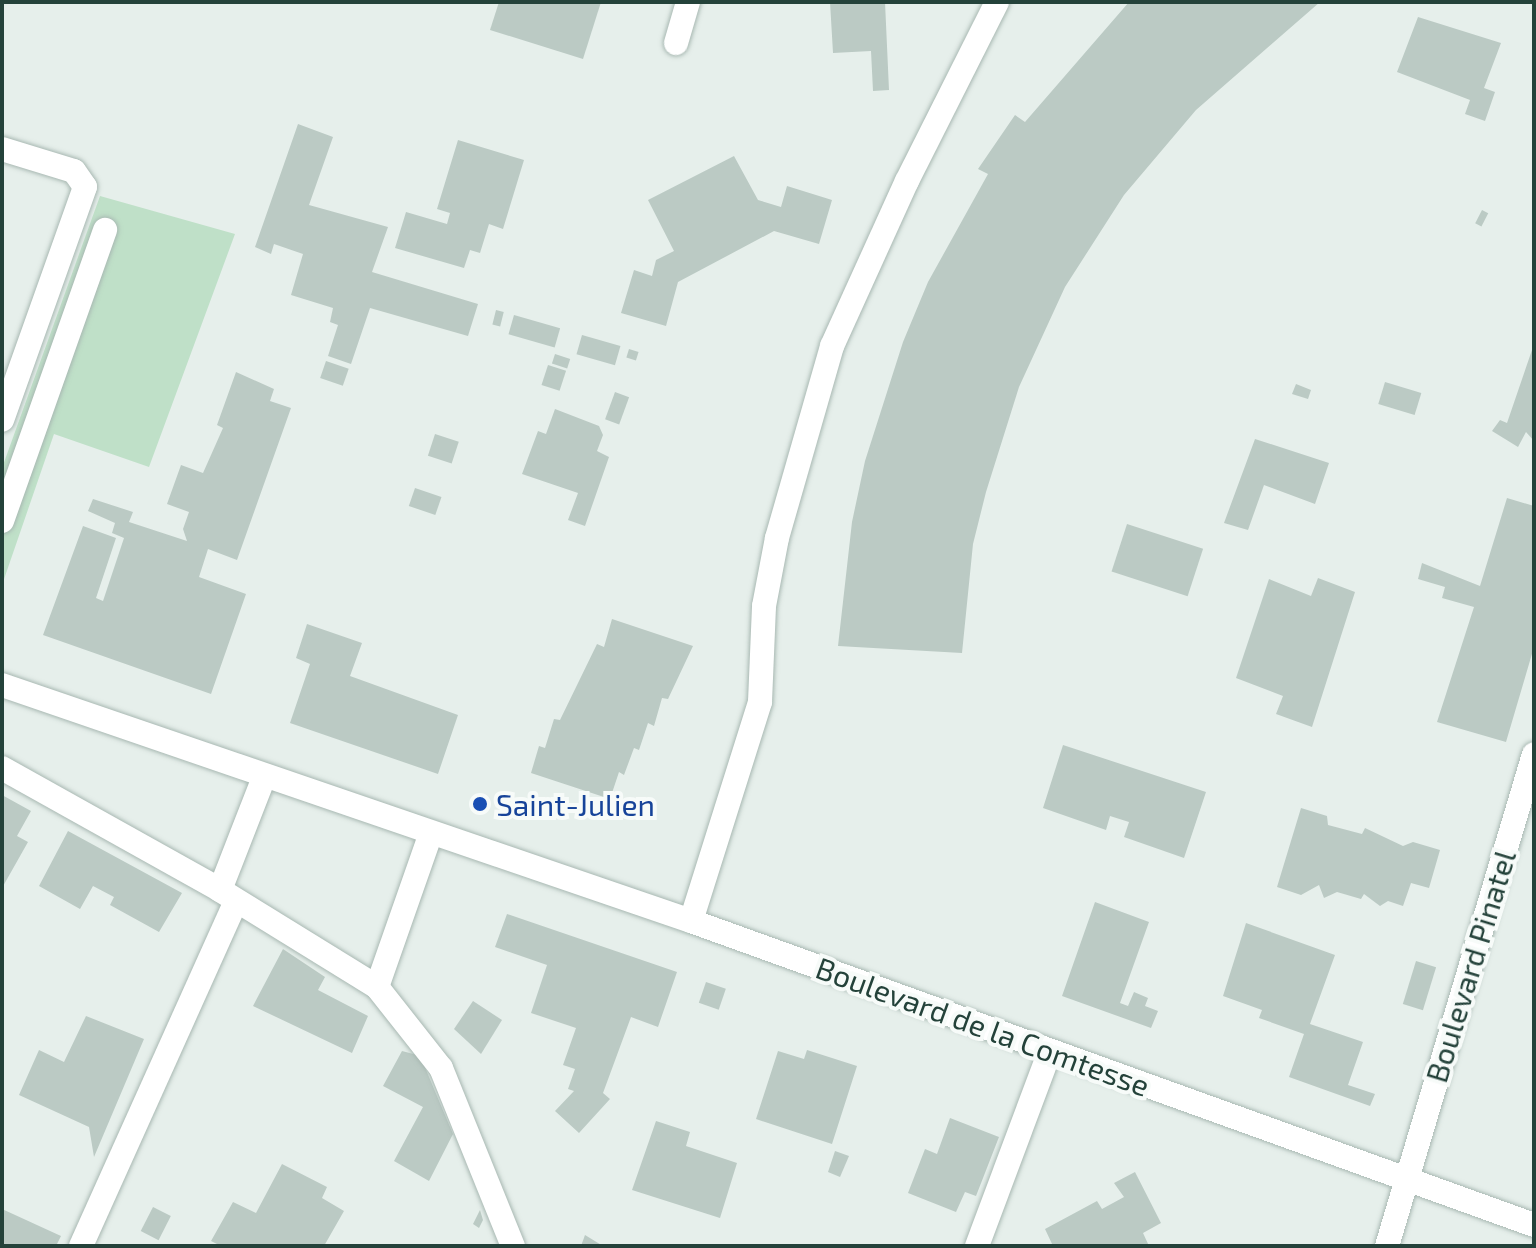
<!DOCTYPE html>
<html>
<head>
<meta charset="utf-8">
<style>
  body { margin:0 }
  #map { position:relative; width:1536px; height:1248px; overflow:hidden; background:#e6efeb; font-family:"Exo 2",sans-serif }
  div>[style] { position:absolute }
  [style*='--x'] { left:calc(var(--x)*1px); top:calc(var(--y)*1px); width:calc(var(--w)*1px); rotate:calc(var(--a)*1deg) }
  .green>* { inset:0; background:#bfe0c8 }
  .building>* { inset:0; background:#bbcac4; transform-origin:0 0 }
  .roads { filter:drop-shadow(0 0 2px #a8b8b2) drop-shadow(0 0 2px #a8b8b2) }
  .lane>* { height:24px; margin:-12px; padding:0 12px; transform-origin:12px; border-radius:12px; background:#fff }
  .street>* { height:24px; margin:-12px; padding:0 12px; transform-origin:12px; border-radius:12px; background:#fff }
  .secondary>* { height:24px; margin:-12px; padding:0 12px; transform-origin:12px; border-radius:12px; background:#fff }
  .dots>* { width:22px; height:22px; translate:-50% -50%; box-sizing:border-box; border:4px solid #f7fbf9; border-radius:50% }
  span { translate:-50% -50%; white-space:nowrap; text-align:center; line-height:1.15; -webkit-text-stroke:8px #f7fbf9; paint-order:stroke }
  .transit-label { font-size:30px; color:#164399 }
  .left { translate:0 -50%; text-align:left }
  .street-label { font-size:30px; color:#24423a }
  .frame { position:absolute; inset:0; border:4px solid #24423a; pointer-events:none }
</style>
</head>
<body>
<div id="map">
  <div class="green">
    <div style="clip-path:polygon(100px 196px,235px 234px,149px 467px,54px 434px,2px 585px,2px 468px)"></div>
  </div>
  <div class="building">
    <div style="clip-path:polygon(499px 2px,601px 2px,583px 59px,490px 30px)"></div>
    <div style="clip-path:polygon(830px 2px,885px 2px,889px 90px,873px 91px,871px 51px,833px 53px)"></div>
    <div style="clip-path:polygon(1129px 2px,1320px 2px,1196px 110px,1124px 195px,1065px 287px,1019px 387px,986px 492px,973px 544px,962px 653px,838px 646px,852px 522px,865px 461px,903px 342px,928px 282px,988px 174px,978px 169px,1015px 115px,1025px 122px)"></div>
    <div style="clip-path:polygon(1418px 17px,1501px 43px,1484px 88px,1495px 92px,1485px 121px,1465px 114px,1470px 100px,1397px 72px)"></div>
    <div style="clip-path:polygon(298px 124px,333px 137px,309px 205px,388px 227px,372px 272px,478px 304px,468px 336px,370px 308px,351px 364px,328px 356px,338px 325px,330px 322px,333px 308px,291px 295px,303px 254px,274px 244px,271px 254px,255px 247px)"></div>
    <div style="clip-path:polygon(458px 140px,524px 160px,503px 229px,489px 224px,480px 253px,470px 250px,464px 268px,395px 248px,406px 212px,447px 224px,450px 213px,437px 209px)"></div>
    <div style="clip-path:polygon(734px 156px,758px 200px,781px 207px,787px 186px,832px 200px,819px 244px,774px 231px,678px 282px,666px 326px,621px 313px,634px 270px,652px 276px,656px 260px,674px 251px,648px 200px)"></div>
    <div style="left:1482px;top:210px;width:7px;height:15px;rotate:27deg"></div>
    <div style="left:496px;top:310px;width:8px;height:15px;rotate:14deg"></div>
    <div style="left:514px;top:315px;width:48px;height:20px;rotate:16deg"></div>
    <div style="left:582px;top:335px;width:40px;height:20px;rotate:16deg"></div>
    <div style="clip-path:polygon(1533px 347px,1534px 441px,1526px 432px,1518px 447px,1492px 431px,1500px 420px,1507px 423px)"></div>
    <div style="left:629px;top:349px;width:10px;height:9px;rotate:17deg"></div>
    <div style="left:555px;top:354px;width:16px;height:10px;rotate:18deg"></div>
    <div style="left:326px;top:361px;width:24px;height:18px;rotate:19deg"></div>
    <div style="left:548px;top:365px;width:19px;height:21px;rotate:18deg"></div>
    <div style="clip-path:polygon(236px 372px,274px 389px,270px 401px,291px 408px,237px 560px,208px 549px,199px 577px,246px 594px,211px 694px,43px 635px,83px 526px,116px 538px,96px 598px,103px 601px,124px 538px,112px 533px,115px 523px,88px 511px,93px 499px,133px 512px,129px 522px,187px 541px,183px 529px,189px 512px,167px 504px,181px 465px,203px 473px,223px 428px,217px 425px)"></div>
    <div style="left:1385px;top:382px;width:38px;height:23px;rotate:17deg"></div>
    <div style="clip-path:polygon(1296px 384px,1311px 390px,1308px 399px,1292px 394px)"></div>
    <div style="left:615px;top:392px;width:15px;height:29px;rotate:20deg"></div>
    <div style="clip-path:polygon(555px 409px,599px 426px,603px 435px,597px 451px,609px 457px,585px 526px,568px 520px,578px 493px,522px 474px,538px 431px,546px 434px)"></div>
    <div style="left:435px;top:434px;width:25px;height:23px;rotate:18deg"></div>
    <div style="clip-path:polygon(1255px 439px,1329px 463px,1315px 504px,1264px 485px,1248px 530px,1224px 523px)"></div>
    <div style="left:415px;top:488px;width:28px;height:19px;rotate:19deg"></div>
    <div style="clip-path:polygon(1507px 498px,1534px 506px,1534px 647px,1506px 742px,1437px 722px,1474px 607px,1442px 598px,1445px 587px,1418px 579px,1422px 563px,1480px 586px)"></div>
    <div style="left:1127px;top:524px;width:80px;height:50px;rotate:18deg"></div>
    <div style="clip-path:polygon(1318px 578px,1355px 592px,1312px 727px,1276px 714px,1283px 696px,1236px 678px,1269px 579px,1311px 596px)"></div>
    <div style="clip-path:polygon(612px 619px,693px 646px,668px 699px,662px 698px,654px 726px,648px 723px,639px 750px,634px 748px,624px 775px,619px 772px,610px 799px,531px 773px,539px 746px,545px 748px,554px 719px,560px 720px,597px 644px,604px 647px)"></div>
    <div style="clip-path:polygon(307px 624px,362px 643px,350px 676px,458px 715px,438px 774px,290px 723px,310px 664px,296px 658px)"></div>
    <div style="clip-path:polygon(1063px 745px,1206px 792px,1184px 858px,1124px 837px,1129px 822px,1110px 816px,1106px 830px,1043px 808px)"></div>
    <div style="clip-path:polygon(2px 795px,31px 811px,17px 836px,28px 842px,2px 888px)"></div>
    <div style="clip-path:polygon(1301px 808px,1327px 816px,1328px 825px,1362px 834px,1365px 828px,1403px 846px,1413px 842px,1440px 850px,1429px 888px,1411px 883px,1403px 906px,1388px 901px,1380px 906px,1364px 894px,1361px 899px,1337px 892px,1324px 898px,1319px 885px,1301px 895px,1277px 887px)"></div>
    <div style="clip-path:polygon(68px 831px,182px 893px,159px 932px,110px 905px,114px 897px,93px 886px,80px 909px,39px 886px)"></div>
    <div style="clip-path:polygon(1095px 902px,1149px 922px,1120px 1003px,1128px 1006px,1134px 992px,1148px 998px,1145px 1006px,1158px 1011px,1151px 1028px,1062px 996px)"></div>
    <div style="clip-path:polygon(507px 914px,677px 972px,658px 1027px,631px 1017px,603px 1093px,610px 1099px,579px 1133px,555px 1111px,574px 1091px,568px 1089px,575px 1069px,563px 1065px,576px 1028px,531px 1013px,547px 965px,495px 947px)"></div>
    <div style="clip-path:polygon(1246px 923px,1335px 955px,1310px 1024px,1363px 1042px,1348px 1085px,1375px 1094px,1370px 1106px,1289px 1077px,1304px 1034px,1259px 1018px,1262px 1010px,1223px 996px)"></div>
    <div style="clip-path:polygon(283px 949px,325px 977px,318px 990px,368px 1016px,352px 1053px,253px 1006px)"></div>
    <div style="left:1416px;top:961px;width:21px;height:45px;rotate:17deg"></div>
    <div style="left:706px;top:982px;width:21px;height:22px;rotate:19deg"></div>
    <div style="clip-path:polygon(473px 1001px,502px 1020px,481px 1054px,454px 1029px)"></div>
    <div style="clip-path:polygon(86px 1016px,144px 1039px,94px 1157px,89px 1127px,19px 1095px,39px 1050px,64px 1062px)"></div>
    <div style="clip-path:polygon(807px 1050px,857px 1066px,832px 1144px,756px 1119px,778px 1051px,804px 1059px)"></div>
    <div style="clip-path:polygon(402px 1051px,417px 1055px,424px 1065px,453px 1134px,429px 1181px,394px 1161px,423px 1107px,383px 1086px)"></div>
    <div style="clip-path:polygon(950px 1118px,999px 1137px,976px 1196px,965px 1192px,956px 1212px,908px 1193px,925px 1149px,937px 1154px)"></div>
    <div style="clip-path:polygon(656px 1121px,690px 1132px,686px 1146px,737px 1163px,720px 1218px,632px 1190px)"></div>
    <div style="clip-path:polygon(835px 1151px,849px 1156px,840px 1177px,828px 1172px)"></div>
    <div style="clip-path:polygon(282px 1164px,327px 1187px,322px 1198px,344px 1211px,324px 1246px,221px 1246px,211px 1241px,233px 1202px,256px 1213px)"></div>
    <div style="clip-path:polygon(1135px 1172px,1161px 1223px,1143px 1233px,1149px 1246px,1053px 1246px,1045px 1229px,1097px 1201px,1102px 1209px,1124px 1197px,1114px 1183px)"></div>
    <div style="left:153px;top:1207px;width:20px;height:27px;rotate:27deg"></div>
    <div style="clip-path:polygon(2px 1209px,61px 1236px,56px 1246px,2px 1246px)"></div>
    <div style="clip-path:polygon(480px 1210px,483px 1220px,479px 1228px,473px 1224px)"></div>
    <div style="clip-path:polygon(585px 1235px,603px 1246px,581px 1246px)"></div>
  </div>
  <div class="roads">
    <div class="lane">
      <div style="--x:676;--y:43;--w:43;--a:-73.7"></div>
      <div style="--x:2;--y:149;--w:75;--a:17"></div>
      <div style="--x:74;--y:171;--w:19;--a:55"></div>
      <div style="--x:85;--y:187;--w:247;--a:109.6"></div>
      <div style="--x:2;--y:521;--w:309;--a:-70.5"></div>
      <div style="--x:691;--y:921;--w:230;--a:-72.5"></div>
      <div style="--x:760;--y:702;--w:96;--a:-87.6"></div>
      <div style="--x:764;--y:606;--w:69;--a:-79.2"></div>
      <div style="--x:777;--y:538;--w:200;--a:-74"></div>
      <div style="--x:832;--y:346;--w:181;--a:-65.6"></div>
      <div style="--x:907;--y:181;--w:200;--a:-63.3"></div>
      <div style="--x:81;--y:1246;--w:378;--a:-65.8"></div>
      <div style="--x:977;--y:1246;--w:208;--a:-69.5"></div>
    </div>
    <div class="street">
      <div style="--x:2;--y:768;--w:250;--a:29.2"></div>
      <div style="--x:220;--y:890;--w:185;--a:31.7"></div>
      <div style="--x:377;--y:987;--w:103;--a:51.7"></div>
      <div style="--x:441;--y:1068;--w:192;--a:68"></div>
      <div style="--x:220;--y:890;--w:121;--a:-68.7"></div>
      <div style="--x:377;--y:987;--w:163;--a:-70.7"></div>
      <div style="--x:1387;--y:1246;--w:513;--a:-73.36"></div>
    </div>
    <div class="secondary">
      <div style="--x:2;--y:685;--w:728;--a:18.91"></div>
      <div style="--x:691;--y:921;--w:896;--a:19.83"></div>
    </div>
  </div>
  <div class="dots">
    <div style="left:480px;top:804px;background:#1a4fb4"></div>
  </div>
  <div class="transit-label">
    <span class="left" style="left:496px;top:804px">Saint-Julien</span>
  </div>
  <div class="street-label">
    <span style="left:1470px;top:966px;rotate:-73deg">Boulevard Pinatel</span>
    <span style="left:983px;top:1026px;rotate:20deg">Boulevard de la Comtesse</span>
  </div>
  <div class="frame"></div>
</div>
</body>
</html>
